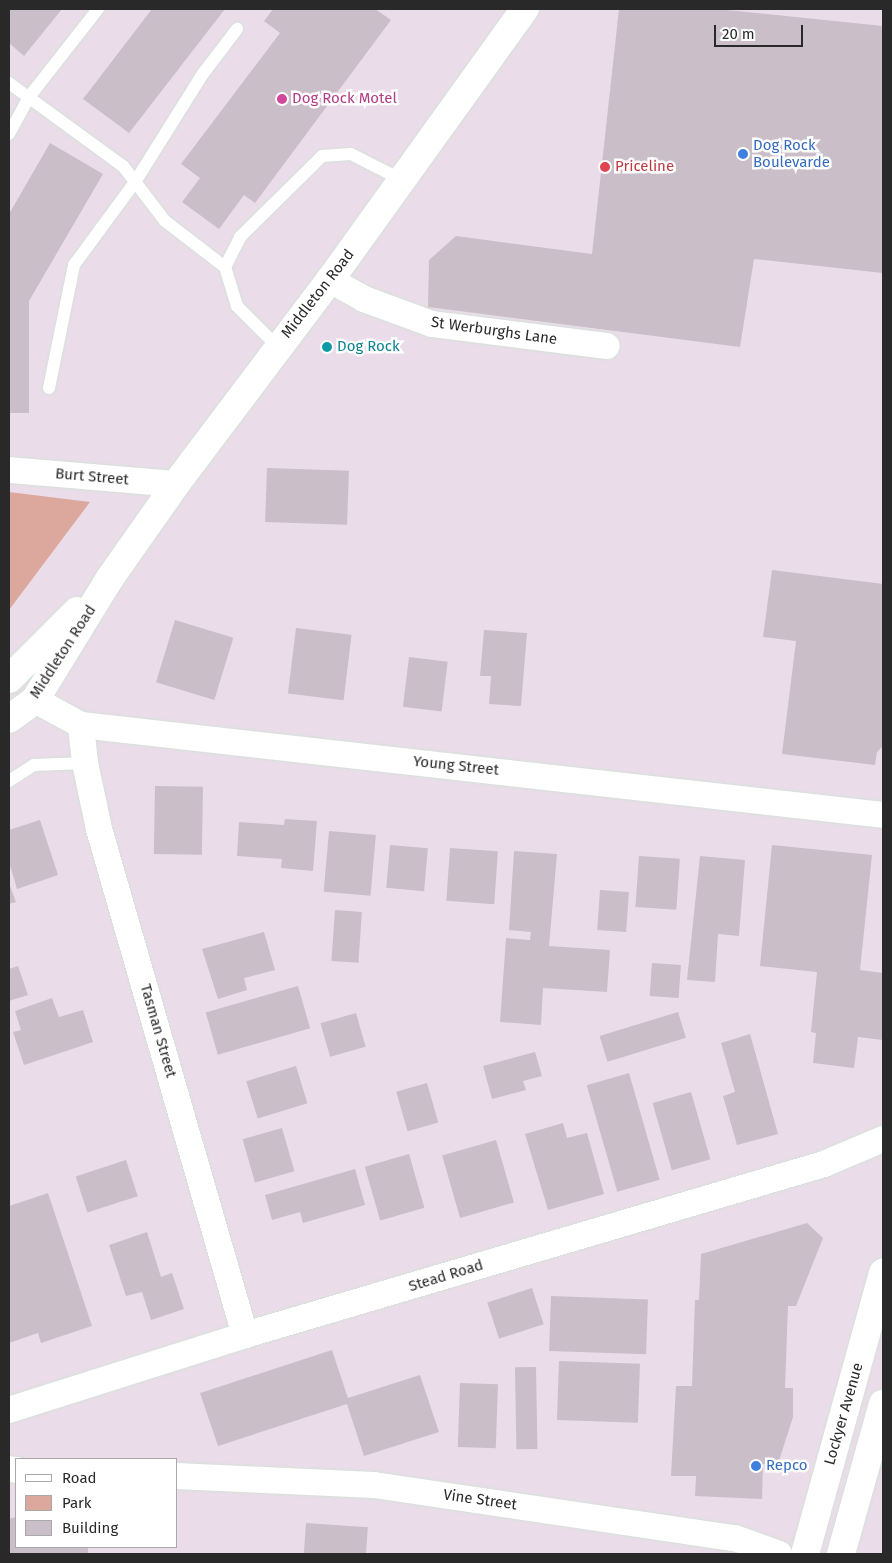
<!DOCTYPE html>
<html>
<head>
<meta charset="utf-8">
<style>
  body { margin:0 }
  #map { position:relative; width:892px; height:1563px; overflow:hidden; background:#eadde9; font-family:"Fira Sans",sans-serif }
  div>[style] { position:absolute }
  [style*='--x'] { left:calc(var(--x)*1px); top:calc(var(--y)*1px); width:calc(var(--w)*1px); rotate:calc(var(--a)*1deg) }
  .green>* { inset:0; background:#dca89e }
  .building>* { inset:0; background:#cabec9; transform-origin:0 0 }
  .roads { filter:drop-shadow(0 0 1px #d2e1d7) drop-shadow(0 0 1px #d2e1d7) }
  .service>* { height:12px; margin:-6px; padding:0 6px; transform-origin:6px; border-radius:6px; background:#fff }
  .minor>* { height:26px; margin:-13px; padding:0 13px; transform-origin:13px; border-radius:13px; background:#fff }
  .secondary>* { height:28px; margin:-14px; padding:0 14px; transform-origin:14px; border-radius:14px; background:#fff }
  .dots>* { width:14px; height:14px; translate:-50% -50%; box-sizing:border-box; border:2px solid #fff; border-radius:50% }
  span { translate:-50% -50%; white-space:nowrap; text-align:center; line-height:1.15; -webkit-text-stroke:5px #fff; paint-order:stroke }
  .hotel-label { font-size:15px; color:#b23c85 }
  .left { translate:0 -50%; text-align:left }
  .shop-label { font-size:15px; color:#366cbe }
  .health-label { font-size:15px; color:#be3a42 }
  .street-label { font-size:15px; color:#292929 }
  .culture-label { font-size:15px; color:#0d838f }
  .frame { position:absolute; inset:0; border:10px solid #292929; pointer-events:none }
  .legend { position:absolute; left:15px; top:1458px; width:162px; height:90px; box-sizing:border-box; background:#fff; border:1px solid #a9a9a9; margin:0; padding:6px 9px; list-style:none; font-size:15px; color:#292929 }
  .legend li { display:flex; align-items:center; gap:10px; height:25px }
  .legend b { width:25px; border:1px solid #a9a9a9 }
  .scale { position:absolute; left:714px; top:25px; width:89px; height:22px; box-sizing:border-box; border:2px solid #292929; border-top:0; padding-left:6px; font-size:15px; line-height:18px; white-space:nowrap; color:#292929; -webkit-text-stroke:4px #fff; paint-order:stroke }
</style>
</head>
<body>
<div id="map">
  <div class="green">
    <div style="clip-path:polygon(9px 492px,90px 502px,9px 610px)"></div>
  </div>
  <div class="building">
    <div style="clip-path:polygon(9px 9px,62px 9px,24px 56px,9px 43px)"></div>
    <div style="clip-path:polygon(152px 9px,225px 9px,129px 133px,83px 99px)"></div>
    <div style="clip-path:polygon(273px 9px,375px 9px,391px 20px,255px 203px,244px 195px,219px 229px,182px 202px,200px 178px,181px 164px,280px 33px,264px 21px)"></div>
    <div style="clip-path:polygon(619px 9px,717px 9px,883px 26px,883px 273px,754px 259px,740px 347px,428px 307px,429px 260px,456px 236px,592px 254px)"></div>
    <div style="clip-path:polygon(50px 143px,103px 174px,29px 301px,29px 413px,9px 413px,9px 214px)"></div>
    <div style="left:267px;top:468px;width:82px;height:54px;rotate:2deg"></div>
    <div style="clip-path:polygon(772px 570px,883px 584px,883px 746px,877px 752px,875px 765px,782px 754px,796px 641px,763px 637px)"></div>
    <div style="left:175px;top:620px;width:61px;height:65px;rotate:17deg"></div>
    <div style="left:296px;top:628px;width:56px;height:66px;rotate:7deg"></div>
    <div style="clip-path:polygon(484px 630px,527px 633px,521px 706px,489px 704px,491px 676px,480px 676px)"></div>
    <div style="left:409px;top:657px;width:39px;height:50px;rotate:7deg"></div>
    <div style="left:155px;top:786px;width:48px;height:68px;rotate:1deg"></div>
    <div style="clip-path:polygon(285px 819px,317px 821px,313px 871px,281px 868px,282px 859px,237px 856px,239px 822px,284px 825px)"></div>
    <div style="clip-path:polygon(40px 820px,58px 875px,17px 889px,9px 862px,9px 830px)"></div>
    <div style="left:329px;top:831px;width:47px;height:61px;rotate:5deg"></div>
    <div style="left:390px;top:845px;width:38px;height:43px;rotate:5deg"></div>
    <div style="clip-path:polygon(772px 845px,872px 855px,860px 970px,883px 973px,883px 1040px,858px 1037px,854px 1068px,813px 1063px,816px 1033px,811px 1032px,817px 972px,760px 966px)"></div>
    <div style="left:450px;top:848px;width:48px;height:53px;rotate:4deg"></div>
    <div style="clip-path:polygon(514px 851px,557px 854px,549px 946px,610px 950px,607px 992px,543px 988px,541px 1025px,500px 1022px,506px 938px,530px 940px,531px 932px,509px 930px)"></div>
    <div style="left:639px;top:856px;width:41px;height:51px;rotate:4deg"></div>
    <div style="clip-path:polygon(700px 856px,745px 860px,739px 936px,718px 934px,715px 982px,687px 980px)"></div>
    <div style="clip-path:polygon(9px 883px,16px 902px,9px 904px)"></div>
    <div style="left:600px;top:890px;width:29px;height:40px;rotate:4deg"></div>
    <div style="left:335px;top:910px;width:27px;height:51px;rotate:4deg"></div>
    <div style="clip-path:polygon(264px 932px,275px 970px,244px 978px,247px 990px,218px 999px,202px 949px)"></div>
    <div style="left:652px;top:963px;width:29px;height:33px;rotate:4deg"></div>
    <div style="clip-path:polygon(18px 966px,28px 995px,9px 1001px,9px 969px)"></div>
    <div style="left:298px;top:986px;width:44px;height:96px;rotate:74deg"></div>
    <div style="clip-path:polygon(52px 998px,59px 1017px,83px 1010px,93px 1042px,24px 1065px,13px 1032px,21px 1030px,15px 1011px)"></div>
    <div style="left:678px;top:1012px;width:27px;height:82px;rotate:73deg"></div>
    <div style="left:356px;top:1013px;width:35px;height:37px;rotate:74deg"></div>
    <div style="clip-path:polygon(750px 1034px,778px 1134px,737px 1145px,723px 1096px,735px 1092px,721px 1043px)"></div>
    <div style="clip-path:polygon(535px 1052px,542px 1076px,523px 1081px,526px 1090px,492px 1099px,483px 1066px)"></div>
    <div style="left:296px;top:1066px;width:39px;height:52px;rotate:73deg"></div>
    <div style="left:629px;top:1073px;width:111px;height:44px;rotate:74deg"></div>
    <div style="left:427px;top:1083px;width:41px;height:32px;rotate:74deg"></div>
    <div style="left:691px;top:1092px;width:70px;height:40px;rotate:74deg"></div>
    <div style="clip-path:polygon(563px 1123px,567px 1138px,587px 1133px,604px 1194px,548px 1210px,525px 1134px)"></div>
    <div style="left:282px;top:1128px;width:45px;height:41px;rotate:74deg"></div>
    <div style="left:496px;top:1140px;width:65px;height:56px;rotate:74deg"></div>
    <div style="left:409px;top:1154px;width:56px;height:46px;rotate:74deg"></div>
    <div style="left:126px;top:1160px;width:38px;height:53px;rotate:72deg"></div>
    <div style="clip-path:polygon(355px 1169px,365px 1205px,303px 1223px,300px 1212px,272px 1220px,265px 1195px)"></div>
    <div style="clip-path:polygon(48px 1193px,92px 1326px,41px 1343px,38px 1333px,9px 1343px,9px 1206px)"></div>
    <div style="clip-path:polygon(807px 1223px,823px 1238px,796px 1306px,788px 1306px,785px 1388px,793px 1388px,793px 1417px,778px 1464px,763px 1464px,762px 1499px,695px 1496px,696px 1476px,671px 1476px,676px 1386px,692px 1386px,695px 1300px,699px 1300px,701px 1254px)"></div>
    <div style="clip-path:polygon(147px 1232px,161px 1277px,172px 1273px,184px 1309px,151px 1320px,142px 1292px,126px 1296px,109px 1245px)"></div>
    <div style="left:532px;top:1288px;width:38px;height:47px;rotate:72deg"></div>
    <div style="left:551px;top:1296px;width:97px;height:55px;rotate:2deg"></div>
    <div style="clip-path:polygon(332px 1350px,348px 1398px,420px 1375px,439px 1432px,364px 1456px,347px 1404px,218px 1446px,200px 1393px)"></div>
    <div style="left:559px;top:1361px;width:81px;height:59px;rotate:2deg"></div>
    <div style="left:536px;top:1367px;width:82px;height:21px;rotate:89deg"></div>
    <div style="left:460px;top:1383px;width:38px;height:64px;rotate:2deg"></div>
    <div style="clip-path:polygon(16px 1517px,16px 1547px,88px 1547px,88px 1554px,9px 1554px,9px 1519px)"></div>
    <div style="left:306px;top:1523px;width:62px;height:31px;rotate:4deg"></div>
  </div>
  <div class="roads">
    <div class="service">
      <div style="--x:9;--y:83;--w:141;--a:36.1"></div>
      <div style="--x:123;--y:166;--w:69;--a:52.6"></div>
      <div style="--x:165;--y:221;--w:76;--a:37.5"></div>
      <div style="--x:9;--y:134;--w:42;--a:-61.6"></div>
      <div style="--x:29;--y:97;--w:112;--a:-51.9"></div>
      <div style="--x:277;--y:346;--w:57;--a:-135"></div>
      <div style="--x:237;--y:306;--w:41;--a:-107.1"></div>
      <div style="--x:225;--y:267;--w:34;--a:-63"></div>
      <div style="--x:240;--y:237;--w:115;--a:-44.6"></div>
      <div style="--x:322;--y:156;--w:29;--a:-4"></div>
      <div style="--x:351;--y:154;--w:57;--a:27"></div>
      <div style="--x:49;--y:388;--w:126;--a:-78.5"></div>
      <div style="--x:74;--y:265;--w:103;--a:-53.7"></div>
      <div style="--x:135;--y:182;--w:126;--a:-57.9"></div>
      <div style="--x:202;--y:75;--w:58;--a:-52.7"></div>
      <div style="--x:9;--y:781;--w:30;--a:-33"></div>
      <div style="--x:34;--y:765;--w:51;--a:-2.2"></div>
    </div>
    <div class="minor">
      <div style="--x:330;--y:280;--w:39;--a:29"></div>
      <div style="--x:364;--y:299;--w:72;--a:20.2"></div>
      <div style="--x:432;--y:324;--w:176;--a:7.2"></div>
      <div style="--x:9;--y:470;--w:168;--a:4.8"></div>
      <div style="--x:35;--y:700;--w:52;--a:28.5"></div>
      <div style="--x:81;--y:725;--w:807;--a:6.4"></div>
      <div style="--x:81;--y:725;--w:38;--a:84"></div>
      <div style="--x:85;--y:763;--w:67;--a:78"></div>
      <div style="--x:99;--y:829;--w:527;--a:73.91"></div>
      <div style="--x:9;--y:1410;--w:248;--a:-17.6"></div>
      <div style="--x:245;--y:1335;--w:604;--a:-16.45"></div>
      <div style="--x:824;--y:1164;--w:64;--a:-23"></div>
      <div style="--x:9;--y:1469;--w:7;--a:8"></div>
      <div style="--x:176;--y:1476;--w:198;--a:2.6"></div>
      <div style="--x:374;--y:1485;--w:365;--a:8.4"></div>
      <div style="--x:735;--y:1538;--w:47;--a:20"></div>
    </div>
    <div class="secondary">
      <div style="--x:9;--y:679;--w:96;--a:-45"></div>
      <div style="--x:9;--y:719;--w:32;--a:-36"></div>
      <div style="--x:35;--y:700;--w:143;--a:-58.4"></div>
      <div style="--x:110;--y:578;--w:115;--a:-54.9"></div>
      <div style="--x:176;--y:484;--w:256;--a:-53"></div>
      <div style="--x:330;--y:280;--w:334;--a:-54.3"></div>
      <div style="--x:805;--y:1554;--w:292;--a:-74.5"></div>
      <div style="--x:841;--y:1554;--w:156;--a:-74.4"></div>
    </div>
  </div>
  <div class="dots">
    <div style="left:282px;top:99px;background:#d1479c"></div>
    <div style="left:743px;top:154px;background:#3f7fe0"></div>
    <div style="left:605px;top:167px;background:#e0444e"></div>
    <div style="left:327px;top:347px;background:#0f9aa8"></div>
    <div style="left:756px;top:1466px;background:#3f7fe0"></div>
  </div>
  <div class="hotel-label">
    <span class="left" style="left:292px;top:99px">Dog Rock Motel</span>
  </div>
  <div class="shop-label">
    <span class="left" style="left:753px;top:154px">Dog Rock<br>Boulevarde</span>
    <span class="left" style="left:766px;top:1466px">Repco</span>
  </div>
  <div class="health-label">
    <span class="left" style="left:615px;top:167px">Priceline</span>
  </div>
  <div class="street-label">
    <span style="left:318px;top:294px;rotate:-52deg">Middleton Road</span>
    <span style="left:494px;top:331px;rotate:8deg">St Werburghs Lane</span>
    <span style="left:92px;top:477px;rotate:5deg">Burt Street</span>
    <span style="left:63px;top:652px;rotate:-57deg">Middleton Road</span>
    <span style="left:456px;top:766px;rotate:6deg">Young Street</span>
    <span style="left:158px;top:1031px;rotate:74deg">Tasman Street</span>
    <span style="left:446px;top:1276px;rotate:-17deg">Stead Road</span>
    <span style="left:844px;top:1414px;rotate:-74deg">Lockyer Avenue</span>
    <span style="left:480px;top:1500px;rotate:8deg">Vine Street</span>
  </div>
  <div class="culture-label">
    <span class="left" style="left:337px;top:347px">Dog Rock</span>
  </div>
  <div class="frame"></div>
  <ul class="legend">
  <li><b style="height:6px;background:#fff"></b>Road</li>
  <li><b style="height:14px;background:#dca89e"></b>Park</li>
  <li><b style="height:14px;background:#cabec9"></b>Building</li>
  </ul>
  <div class="scale">20 m</div>
</div>
</body>
</html>
